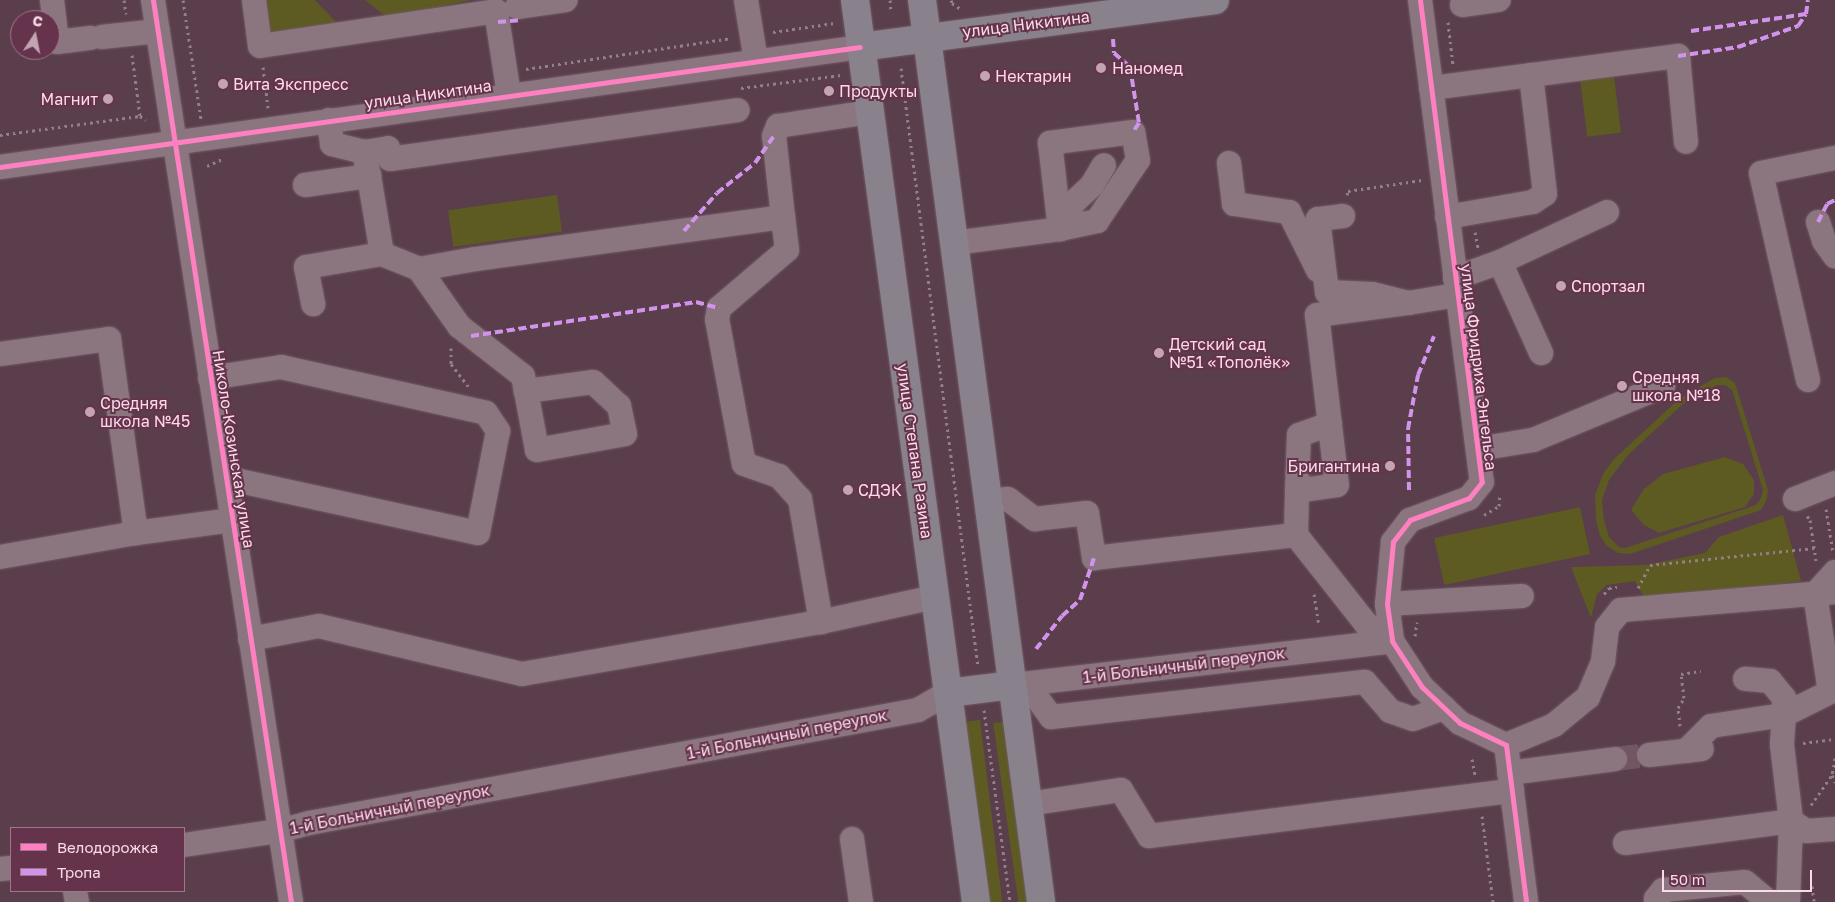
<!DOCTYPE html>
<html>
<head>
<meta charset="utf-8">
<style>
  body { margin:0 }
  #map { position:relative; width:1835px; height:902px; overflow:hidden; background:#5a3e4c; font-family:"Golos Text",sans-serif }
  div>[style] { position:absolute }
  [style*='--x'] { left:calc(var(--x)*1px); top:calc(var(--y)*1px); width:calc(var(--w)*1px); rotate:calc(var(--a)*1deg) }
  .green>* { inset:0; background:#5d5a22; transform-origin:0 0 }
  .minor-tunnel>* { height:24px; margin-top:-12px; transform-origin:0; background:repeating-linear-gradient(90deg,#725664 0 24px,transparent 0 36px) }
  .path>* { height:3px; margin-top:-1.5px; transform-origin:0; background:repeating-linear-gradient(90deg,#927f88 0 2.5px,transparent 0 6.5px) }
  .roads { filter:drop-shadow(0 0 1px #735b66) drop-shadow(0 0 1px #735b66) }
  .minor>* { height:24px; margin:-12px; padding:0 12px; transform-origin:12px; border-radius:12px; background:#8b7680 }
  .major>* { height:28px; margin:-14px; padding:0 14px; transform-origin:14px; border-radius:14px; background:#89828d }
  .quiet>* { height:4px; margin-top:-2px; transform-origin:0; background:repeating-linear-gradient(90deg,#d193ec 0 8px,transparent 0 12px) }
  .cycleway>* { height:5px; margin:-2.5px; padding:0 2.5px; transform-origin:2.5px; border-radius:2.5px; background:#ff80c0 }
  .dots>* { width:14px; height:14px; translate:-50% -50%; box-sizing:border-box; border:2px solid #65334c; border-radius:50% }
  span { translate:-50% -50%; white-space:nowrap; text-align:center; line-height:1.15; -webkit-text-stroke:4px #65334c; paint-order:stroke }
  .street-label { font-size:16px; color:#fbdbe9 }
  .poi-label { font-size:16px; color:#fbdbe9 }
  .left { translate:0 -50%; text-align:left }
  .right { translate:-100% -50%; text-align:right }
  .legend { position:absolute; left:10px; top:827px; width:175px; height:65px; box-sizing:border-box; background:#65334c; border:1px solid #a1768b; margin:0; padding:6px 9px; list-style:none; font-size:15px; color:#fbdbe9 }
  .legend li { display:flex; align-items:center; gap:10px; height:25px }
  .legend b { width:25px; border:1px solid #a1768b }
  .north { position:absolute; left:10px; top:10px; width:50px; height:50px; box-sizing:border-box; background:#65334c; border:1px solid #a1768b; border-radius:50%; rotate:11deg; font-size:14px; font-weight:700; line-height:20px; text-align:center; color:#fbdbe9 }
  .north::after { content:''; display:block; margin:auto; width:18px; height:22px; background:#c3a4b2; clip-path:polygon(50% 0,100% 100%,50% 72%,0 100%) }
  .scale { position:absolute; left:1662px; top:870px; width:150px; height:22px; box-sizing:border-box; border:2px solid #fbdbe9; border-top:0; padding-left:6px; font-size:15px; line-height:18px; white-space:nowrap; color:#fbdbe9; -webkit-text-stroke:4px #65334c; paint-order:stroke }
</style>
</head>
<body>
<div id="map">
  <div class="green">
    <div style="clip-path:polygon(262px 0,315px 0,337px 23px,267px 34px)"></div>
    <div style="clip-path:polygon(365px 0,471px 0,388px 18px)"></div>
    <div style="left:1614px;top:76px;width:57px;height:34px;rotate:83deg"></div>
    <div style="left:557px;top:195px;width:37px;height:110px;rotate:82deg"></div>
    <div style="clip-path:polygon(evenodd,1726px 377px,1735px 383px,1768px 490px,1767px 499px,1761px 510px,1630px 554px,1618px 553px,1607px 546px,1600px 536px,1596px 520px,1595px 495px,1603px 474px,1613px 460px,1679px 399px,1715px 378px,1726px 377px,1717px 385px,1725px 385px,1732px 390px,1763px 490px,1761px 498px,1756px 505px,1625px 548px,1619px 547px,1609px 537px,1604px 520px,1602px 500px,1609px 480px,1628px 455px,1683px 404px,1717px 385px)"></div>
    <div style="clip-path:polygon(1725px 457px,1743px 464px,1754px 480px,1754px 494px,1745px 507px,1659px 533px,1644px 525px,1631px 510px,1643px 490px,1663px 474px)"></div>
    <div style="left:1580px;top:507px;width:48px;height:149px;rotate:78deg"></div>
    <div style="clip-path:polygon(1783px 515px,1801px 581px,1645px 599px,1635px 581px,1607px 585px,1597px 594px,1591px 618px,1571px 567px,1646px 565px,1705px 553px,1719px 537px)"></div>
    <div style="left:980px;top:720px;width:183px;height:17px;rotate:83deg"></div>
    <div style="left:1010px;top:721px;width:183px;height:17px;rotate:82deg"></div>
  </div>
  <div class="minor-tunnel">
    <div style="--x:1615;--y:759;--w:34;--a:-7"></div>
  </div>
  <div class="path">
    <div style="--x:124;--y:0;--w:14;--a:82"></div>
    <div style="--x:183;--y:0;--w:120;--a:81.4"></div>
    <div style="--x:890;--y:0;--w:11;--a:85"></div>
    <div style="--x:951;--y:0;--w:3;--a:72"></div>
    <div style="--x:952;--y:3;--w:11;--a:34"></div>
    <div style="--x:1448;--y:22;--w:43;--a:83.4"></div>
    <div style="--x:773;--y:32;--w:62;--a:-8.4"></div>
    <div style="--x:132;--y:55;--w:62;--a:82.5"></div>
    <div style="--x:263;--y:67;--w:41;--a:83"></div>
    <div style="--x:901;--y:68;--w:604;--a:82.67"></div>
    <div style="--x:526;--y:69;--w:208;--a:-8.6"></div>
    <div style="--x:741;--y:88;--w:101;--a:-7.4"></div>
    <div style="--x:0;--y:135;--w:141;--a:-7.7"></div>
    <div style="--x:140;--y:116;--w:7;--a:34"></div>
    <div style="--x:207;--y:166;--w:17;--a:-25"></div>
    <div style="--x:1347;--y:195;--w:4;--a:-76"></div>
    <div style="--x:1348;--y:191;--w:75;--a:-8.5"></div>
    <div style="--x:1475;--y:232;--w:16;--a:79"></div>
    <div style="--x:451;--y:348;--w:16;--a:90"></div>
    <div style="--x:451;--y:364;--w:28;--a:52"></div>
    <div style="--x:1826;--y:509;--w:44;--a:80.8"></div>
    <div style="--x:1484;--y:515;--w:17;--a:-31"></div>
    <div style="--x:1499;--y:506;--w:11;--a:-85"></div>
    <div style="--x:1807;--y:516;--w:5;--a:53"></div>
    <div style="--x:1810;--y:520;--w:41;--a:81.7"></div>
    <div style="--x:1638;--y:588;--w:26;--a:-62"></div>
    <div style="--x:1650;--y:565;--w:165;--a:-5.9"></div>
    <div style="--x:1314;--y:594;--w:32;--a:81"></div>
    <div style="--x:1604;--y:594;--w:8;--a:-50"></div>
    <div style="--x:1609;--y:588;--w:8;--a:-7"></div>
    <div style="--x:1415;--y:636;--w:14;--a:-82"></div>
    <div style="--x:984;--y:710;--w:194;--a:82.3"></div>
    <div style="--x:1680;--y:726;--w:18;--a:-96"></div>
    <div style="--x:1678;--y:708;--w:12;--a:-59"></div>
    <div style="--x:1684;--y:698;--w:24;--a:-97"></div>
    <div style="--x:1681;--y:674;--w:20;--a:-9"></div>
    <div style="--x:1803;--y:743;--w:32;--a:-7"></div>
    <div style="--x:1835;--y:758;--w:17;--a:100"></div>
    <div style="--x:1832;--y:775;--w:8;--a:67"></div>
    <div style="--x:1472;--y:759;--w:16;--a:79"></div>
    <div style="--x:1811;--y:805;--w:37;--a:-55"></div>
    <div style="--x:1482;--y:816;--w:87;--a:82.7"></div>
    <div style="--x:1812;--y:886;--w:15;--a:82"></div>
  </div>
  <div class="roads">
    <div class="minor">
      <div style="--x:52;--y:0;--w:42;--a:83.2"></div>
      <div style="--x:57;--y:42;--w:34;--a:-7"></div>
      <div style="--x:153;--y:0;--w:912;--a:81.3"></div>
      <div style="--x:254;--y:0;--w:46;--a:82.6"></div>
      <div style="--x:260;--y:46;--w:239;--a:-8.4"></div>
      <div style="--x:496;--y:11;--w:85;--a:81.2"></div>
      <div style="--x:746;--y:0;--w:62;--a:80.7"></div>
      <div style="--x:1420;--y:0;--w:486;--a:82.7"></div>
      <div style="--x:1482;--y:482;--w:21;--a:129"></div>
      <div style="--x:1469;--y:498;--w:63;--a:159.6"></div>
      <div style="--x:1410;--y:520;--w:28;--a:128"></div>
      <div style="--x:1393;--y:542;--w:62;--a:95.5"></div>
      <div style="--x:1387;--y:604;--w:37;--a:82"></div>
      <div style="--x:1392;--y:641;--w:55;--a:56.9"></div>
      <div style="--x:1422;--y:687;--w:52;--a:43.5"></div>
      <div style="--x:1460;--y:723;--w:51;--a:25.6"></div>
      <div style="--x:1506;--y:745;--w:158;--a:82.7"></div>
      <div style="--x:1462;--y:5;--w:37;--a:-8"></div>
      <div style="--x:517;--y:7;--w:49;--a:-8.1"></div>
      <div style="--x:102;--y:37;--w:56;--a:-6.1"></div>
      <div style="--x:1431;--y:88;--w:249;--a:-7.4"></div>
      <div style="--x:1678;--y:56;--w:86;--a:84.7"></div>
      <div style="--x:329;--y:120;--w:24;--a:83"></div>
      <div style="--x:332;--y:144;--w:33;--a:14"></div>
      <div style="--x:1229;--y:163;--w:41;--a:83"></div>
      <div style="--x:1234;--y:204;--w:56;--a:8.3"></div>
      <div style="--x:1289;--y:212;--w:65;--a:63.4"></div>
      <div style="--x:0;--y:167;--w:868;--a:-7.94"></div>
      <div style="--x:369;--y:176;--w:25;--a:-102"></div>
      <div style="--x:364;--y:152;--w:24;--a:-9"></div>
      <div style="--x:388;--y:148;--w:11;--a:80"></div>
      <div style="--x:390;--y:159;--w:351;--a:-8"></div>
      <div style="--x:305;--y:185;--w:65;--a:-8"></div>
      <div style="--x:369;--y:176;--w:79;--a:80.5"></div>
      <div style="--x:382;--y:254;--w:77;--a:170.3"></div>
      <div style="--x:306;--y:267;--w:38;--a:79"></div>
      <div style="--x:1343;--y:216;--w:25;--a:173"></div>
      <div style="--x:1318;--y:219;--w:74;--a:83"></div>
      <div style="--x:1327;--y:292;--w:45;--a:2.5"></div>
      <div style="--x:1372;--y:294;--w:37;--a:14"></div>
      <div style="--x:1408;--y:303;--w:50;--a:-9.3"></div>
      <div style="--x:783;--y:217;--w:33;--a:83"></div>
      <div style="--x:787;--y:250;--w:89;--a:139.5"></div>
      <div style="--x:719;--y:308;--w:11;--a:100"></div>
      <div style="--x:717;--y:319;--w:147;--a:79.5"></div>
      <div style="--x:744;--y:464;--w:37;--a:19"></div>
      <div style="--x:779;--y:476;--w:31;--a:48"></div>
      <div style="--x:800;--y:499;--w:125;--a:80.3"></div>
      <div style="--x:1447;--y:217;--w:87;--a:-9.9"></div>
      <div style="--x:1533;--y:202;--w:14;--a:-34"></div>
      <div style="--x:1545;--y:194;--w:120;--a:-96.7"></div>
      <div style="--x:1818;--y:222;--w:20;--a:72"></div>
      <div style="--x:1824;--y:241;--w:19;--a:54"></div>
      <div style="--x:1060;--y:229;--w:30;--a:-63"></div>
      <div style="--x:1074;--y:202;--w:25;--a:-43"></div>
      <div style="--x:1092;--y:185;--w:23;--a:-59"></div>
      <div style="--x:954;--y:243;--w:107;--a:-7.5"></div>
      <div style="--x:1060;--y:229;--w:38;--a:-12"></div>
      <div style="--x:1097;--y:221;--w:73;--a:-56.1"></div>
      <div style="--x:1138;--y:160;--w:28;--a:-100"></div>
      <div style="--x:1133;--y:132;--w:84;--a:172.5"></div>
      <div style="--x:1050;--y:143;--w:87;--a:83.4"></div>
      <div style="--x:382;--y:254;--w:40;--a:22"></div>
      <div style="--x:419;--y:269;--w:58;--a:-10"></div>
      <div style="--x:476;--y:259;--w:310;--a:-7.8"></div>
      <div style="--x:783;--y:217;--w:81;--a:-96.3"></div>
      <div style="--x:774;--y:136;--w:11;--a:-68"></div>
      <div style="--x:778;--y:126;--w:92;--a:-8.7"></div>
      <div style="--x:1500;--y:262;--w:100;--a:65.7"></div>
      <div style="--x:419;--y:269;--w:70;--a:54.9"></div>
      <div style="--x:459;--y:326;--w:81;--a:38"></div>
      <div style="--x:523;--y:376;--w:15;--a:79"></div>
      <div style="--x:526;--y:391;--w:60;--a:79.4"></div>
      <div style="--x:537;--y:450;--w:89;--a:-10.3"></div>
      <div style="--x:625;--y:434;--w:29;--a:-102"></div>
      <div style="--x:619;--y:406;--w:35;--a:-137"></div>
      <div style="--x:593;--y:382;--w:68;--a:172.3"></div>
      <div style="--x:1455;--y:278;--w:48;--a:-19.6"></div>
      <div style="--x:1500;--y:262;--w:118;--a:-25"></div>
      <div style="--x:0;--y:354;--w:110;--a:-7.8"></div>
      <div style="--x:109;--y:339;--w:196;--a:82.1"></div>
      <div style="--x:210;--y:378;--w:72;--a:-8.8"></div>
      <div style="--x:281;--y:367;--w:210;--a:12.6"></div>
      <div style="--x:486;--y:413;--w:22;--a:56"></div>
      <div style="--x:498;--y:431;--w:104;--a:101.1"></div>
      <div style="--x:478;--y:533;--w:258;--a:-167.7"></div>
      <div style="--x:1808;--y:380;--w:212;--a:-102.8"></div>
      <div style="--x:1761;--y:173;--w:76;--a:-11.5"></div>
      <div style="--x:1478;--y:449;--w:56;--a:-9.3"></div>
      <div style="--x:1533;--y:440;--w:141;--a:-22.6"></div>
      <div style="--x:1297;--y:491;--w:56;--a:-88"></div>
      <div style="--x:1299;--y:435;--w:33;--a:-20"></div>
      <div style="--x:1795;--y:499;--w:43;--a:-21.8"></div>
      <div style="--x:988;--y:501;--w:20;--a:-6"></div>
      <div style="--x:1008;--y:499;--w:34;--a:37"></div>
      <div style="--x:1035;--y:519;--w:52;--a:-6.6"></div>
      <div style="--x:1087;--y:513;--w:46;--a:81.2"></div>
      <div style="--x:1094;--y:558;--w:203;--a:-6.5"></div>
      <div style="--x:0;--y:557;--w:138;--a:-10"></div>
      <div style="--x:136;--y:533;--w:97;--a:-7.7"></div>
      <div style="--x:1835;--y:572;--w:30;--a:132"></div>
      <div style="--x:1815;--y:594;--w:99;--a:81.3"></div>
      <div style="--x:1830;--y:692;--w:51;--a:153.4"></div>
      <div style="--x:1784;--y:715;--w:30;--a:94"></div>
      <div style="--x:1782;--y:745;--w:77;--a:83.2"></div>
      <div style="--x:1791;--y:821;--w:18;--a:34"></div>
      <div style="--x:1806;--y:831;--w:29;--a:-4"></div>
      <div style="--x:1387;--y:604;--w:135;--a:-3.4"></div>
      <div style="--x:250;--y:639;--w:70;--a:-10.7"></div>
      <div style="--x:319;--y:626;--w:209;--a:13.3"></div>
      <div style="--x:522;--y:674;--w:303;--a:-9.9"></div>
      <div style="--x:821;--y:622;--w:117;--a:-12.4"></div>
      <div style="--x:1392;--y:641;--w:30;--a:-147"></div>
      <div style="--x:1367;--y:625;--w:115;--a:-128.3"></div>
      <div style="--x:1296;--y:535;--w:44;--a:-88.7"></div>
      <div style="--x:1297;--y:491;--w:40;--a:-8.5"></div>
      <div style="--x:1337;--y:485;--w:171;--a:-96.7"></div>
      <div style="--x:1317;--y:315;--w:92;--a:-7.5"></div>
      <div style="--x:1027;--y:684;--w:41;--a:54"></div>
      <div style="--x:1051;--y:717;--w:316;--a:-6.4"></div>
      <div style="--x:1365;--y:682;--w:38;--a:49"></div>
      <div style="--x:1390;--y:711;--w:24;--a:19"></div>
      <div style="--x:1413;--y:719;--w:33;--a:-20"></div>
      <div style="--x:1014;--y:685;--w:381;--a:-6.6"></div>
      <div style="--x:1506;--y:745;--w:52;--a:-22.6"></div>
      <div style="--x:1554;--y:725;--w:44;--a:-39.5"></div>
      <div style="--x:1588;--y:697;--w:39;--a:-67"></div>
      <div style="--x:1603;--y:661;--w:34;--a:-83"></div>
      <div style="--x:1607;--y:627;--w:22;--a:-51"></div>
      <div style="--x:1621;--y:610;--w:215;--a:-4.8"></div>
      <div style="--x:1686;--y:751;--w:35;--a:-45"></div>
      <div style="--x:1711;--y:726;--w:74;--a:-8.6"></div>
      <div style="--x:1784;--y:715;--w:17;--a:-90"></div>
      <div style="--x:1784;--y:698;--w:22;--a:-129"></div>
      <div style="--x:1770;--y:681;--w:25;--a:-175"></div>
      <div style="--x:1649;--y:755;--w:53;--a:-6.5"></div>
      <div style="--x:1509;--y:773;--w:107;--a:-7.5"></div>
      <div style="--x:1028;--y:804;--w:94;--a:-8.6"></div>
      <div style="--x:1121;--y:790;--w:54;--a:58.7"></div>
      <div style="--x:1149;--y:836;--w:366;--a:-7.1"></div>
      <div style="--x:852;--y:839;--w:64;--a:81.9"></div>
      <div style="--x:1625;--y:843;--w:167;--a:-7.5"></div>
      <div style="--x:1791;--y:821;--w:81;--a:92.1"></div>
      <div style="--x:184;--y:845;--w:96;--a:-8.4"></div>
      <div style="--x:279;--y:831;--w:31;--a:-15"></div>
      <div style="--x:309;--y:823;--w:619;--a:-10.51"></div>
      <div style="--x:918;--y:710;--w:34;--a:-30"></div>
      <div style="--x:0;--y:869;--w:11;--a:-5"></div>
      <div style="--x:75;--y:891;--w:11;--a:80"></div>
      <div style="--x:1656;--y:902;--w:3;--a:-90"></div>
      <div style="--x:1656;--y:899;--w:11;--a:-52"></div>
      <div style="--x:1663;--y:890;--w:82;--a:-5.6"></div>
      <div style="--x:1745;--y:882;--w:31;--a:40"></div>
    </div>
    <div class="major">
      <div style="--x:855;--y:0;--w:910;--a:82.36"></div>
      <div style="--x:922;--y:0;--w:910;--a:82.48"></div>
      <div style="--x:860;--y:47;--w:358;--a:-7.5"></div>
      <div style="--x:948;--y:693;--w:64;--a:-7.1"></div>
    </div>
  </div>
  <div class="quiet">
    <div style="--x:498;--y:22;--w:21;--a:-5"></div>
    <div style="--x:1691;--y:31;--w:116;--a:-8.4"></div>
    <div style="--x:1113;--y:39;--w:14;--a:86"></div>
    <div style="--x:1114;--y:53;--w:21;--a:41"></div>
    <div style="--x:1130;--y:67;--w:57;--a:80.9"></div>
    <div style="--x:1139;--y:123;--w:11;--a:124"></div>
    <div style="--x:1678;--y:56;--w:61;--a:-8.5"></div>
    <div style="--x:1738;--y:47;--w:64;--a:-19.3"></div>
    <div style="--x:1798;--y:26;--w:14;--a:-56"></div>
    <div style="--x:1806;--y:14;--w:14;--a:-82"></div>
    <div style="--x:1818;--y:222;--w:20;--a:-63"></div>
    <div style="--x:1827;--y:204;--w:9;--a:-27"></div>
    <div style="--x:684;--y:231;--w:50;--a:-49"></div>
    <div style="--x:717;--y:193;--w:48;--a:-38.3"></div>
    <div style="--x:755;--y:163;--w:33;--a:-55"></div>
    <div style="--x:471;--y:336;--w:228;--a:-8.6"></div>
    <div style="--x:696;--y:302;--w:24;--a:15"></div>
    <div style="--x:1409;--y:490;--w:61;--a:-90.9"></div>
    <div style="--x:1408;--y:429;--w:55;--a:-79.5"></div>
    <div style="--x:1418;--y:375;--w:42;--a:-67.7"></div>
    <div style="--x:1036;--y:649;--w:42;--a:-51.8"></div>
    <div style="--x:1062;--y:616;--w:24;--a:-42"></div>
    <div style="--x:1080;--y:600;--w:44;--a:-71.6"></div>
  </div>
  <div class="cycleway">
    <div style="--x:153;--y:0;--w:912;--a:81.3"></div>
    <div style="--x:1420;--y:0;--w:486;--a:82.7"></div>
    <div style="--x:1482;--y:482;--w:21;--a:129"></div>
    <div style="--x:1469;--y:498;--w:63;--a:159.6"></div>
    <div style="--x:1410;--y:520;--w:28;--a:128"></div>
    <div style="--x:1393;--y:542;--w:62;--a:95.5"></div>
    <div style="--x:1387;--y:604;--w:37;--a:82"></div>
    <div style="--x:1392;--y:641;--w:55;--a:56.9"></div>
    <div style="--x:1422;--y:687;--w:52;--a:43.5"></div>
    <div style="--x:1460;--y:723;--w:51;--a:25.6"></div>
    <div style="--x:1506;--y:745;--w:158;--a:82.7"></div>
    <div style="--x:0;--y:167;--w:868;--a:-7.94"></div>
  </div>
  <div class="dots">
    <div style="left:1101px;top:68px;background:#c3a4b2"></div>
    <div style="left:985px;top:76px;background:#c3a4b2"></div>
    <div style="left:223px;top:84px;background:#c3a4b2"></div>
    <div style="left:829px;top:91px;background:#c3a4b2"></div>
    <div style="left:108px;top:99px;background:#c3a4b2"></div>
    <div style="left:1561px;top:286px;background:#c3a4b2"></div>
    <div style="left:1159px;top:353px;background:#c3a4b2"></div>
    <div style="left:1622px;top:386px;background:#c3a4b2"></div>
    <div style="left:90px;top:412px;background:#c3a4b2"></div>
    <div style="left:1390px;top:466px;background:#c3a4b2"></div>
    <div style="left:848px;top:490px;background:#c3a4b2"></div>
  </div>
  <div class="street-label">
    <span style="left:1026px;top:24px;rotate:-7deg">улица Никитина</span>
    <span style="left:428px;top:94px;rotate:-8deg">улица Никитина</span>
    <span style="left:1479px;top:367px;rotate:83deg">улица Фридриха Энгельса</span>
    <span style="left:234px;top:449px;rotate:81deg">Николо-Козинская улица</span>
    <span style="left:915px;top:451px;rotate:82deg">улица Степана Разина</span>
    <span style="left:1184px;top:665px;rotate:-7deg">1-й Больничный переулок</span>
    <span style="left:787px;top:734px;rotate:-11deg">1-й Больничный переулок</span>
    <span style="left:390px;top:809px;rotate:-11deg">1-й Больничный переулок</span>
  </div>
  <div class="poi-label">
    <span class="left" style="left:1112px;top:68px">Наномед</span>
    <span class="left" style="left:995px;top:76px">Нектарин</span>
    <span class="left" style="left:233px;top:84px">Вита Экспресс</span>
    <span class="left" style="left:839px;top:91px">Продукты</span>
    <span class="right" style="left:98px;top:99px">Магнит</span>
    <span class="left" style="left:1571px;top:286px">Спортзал</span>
    <span class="left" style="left:1169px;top:353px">Детский сад<br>№51 «Тополёк»</span>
    <span class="left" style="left:1632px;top:386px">Средняя<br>школа №18</span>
    <span class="left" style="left:100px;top:412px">Средняя<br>школа №45</span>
    <span class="right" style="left:1380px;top:466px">Бригантина</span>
    <span class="left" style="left:858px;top:490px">СДЭК</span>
  </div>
  <ul class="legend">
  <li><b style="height:6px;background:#ff80c0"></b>Велодорожка</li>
  <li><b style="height:6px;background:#d193ec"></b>Тропа</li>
  </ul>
  <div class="north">С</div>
  <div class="scale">50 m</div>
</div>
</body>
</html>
